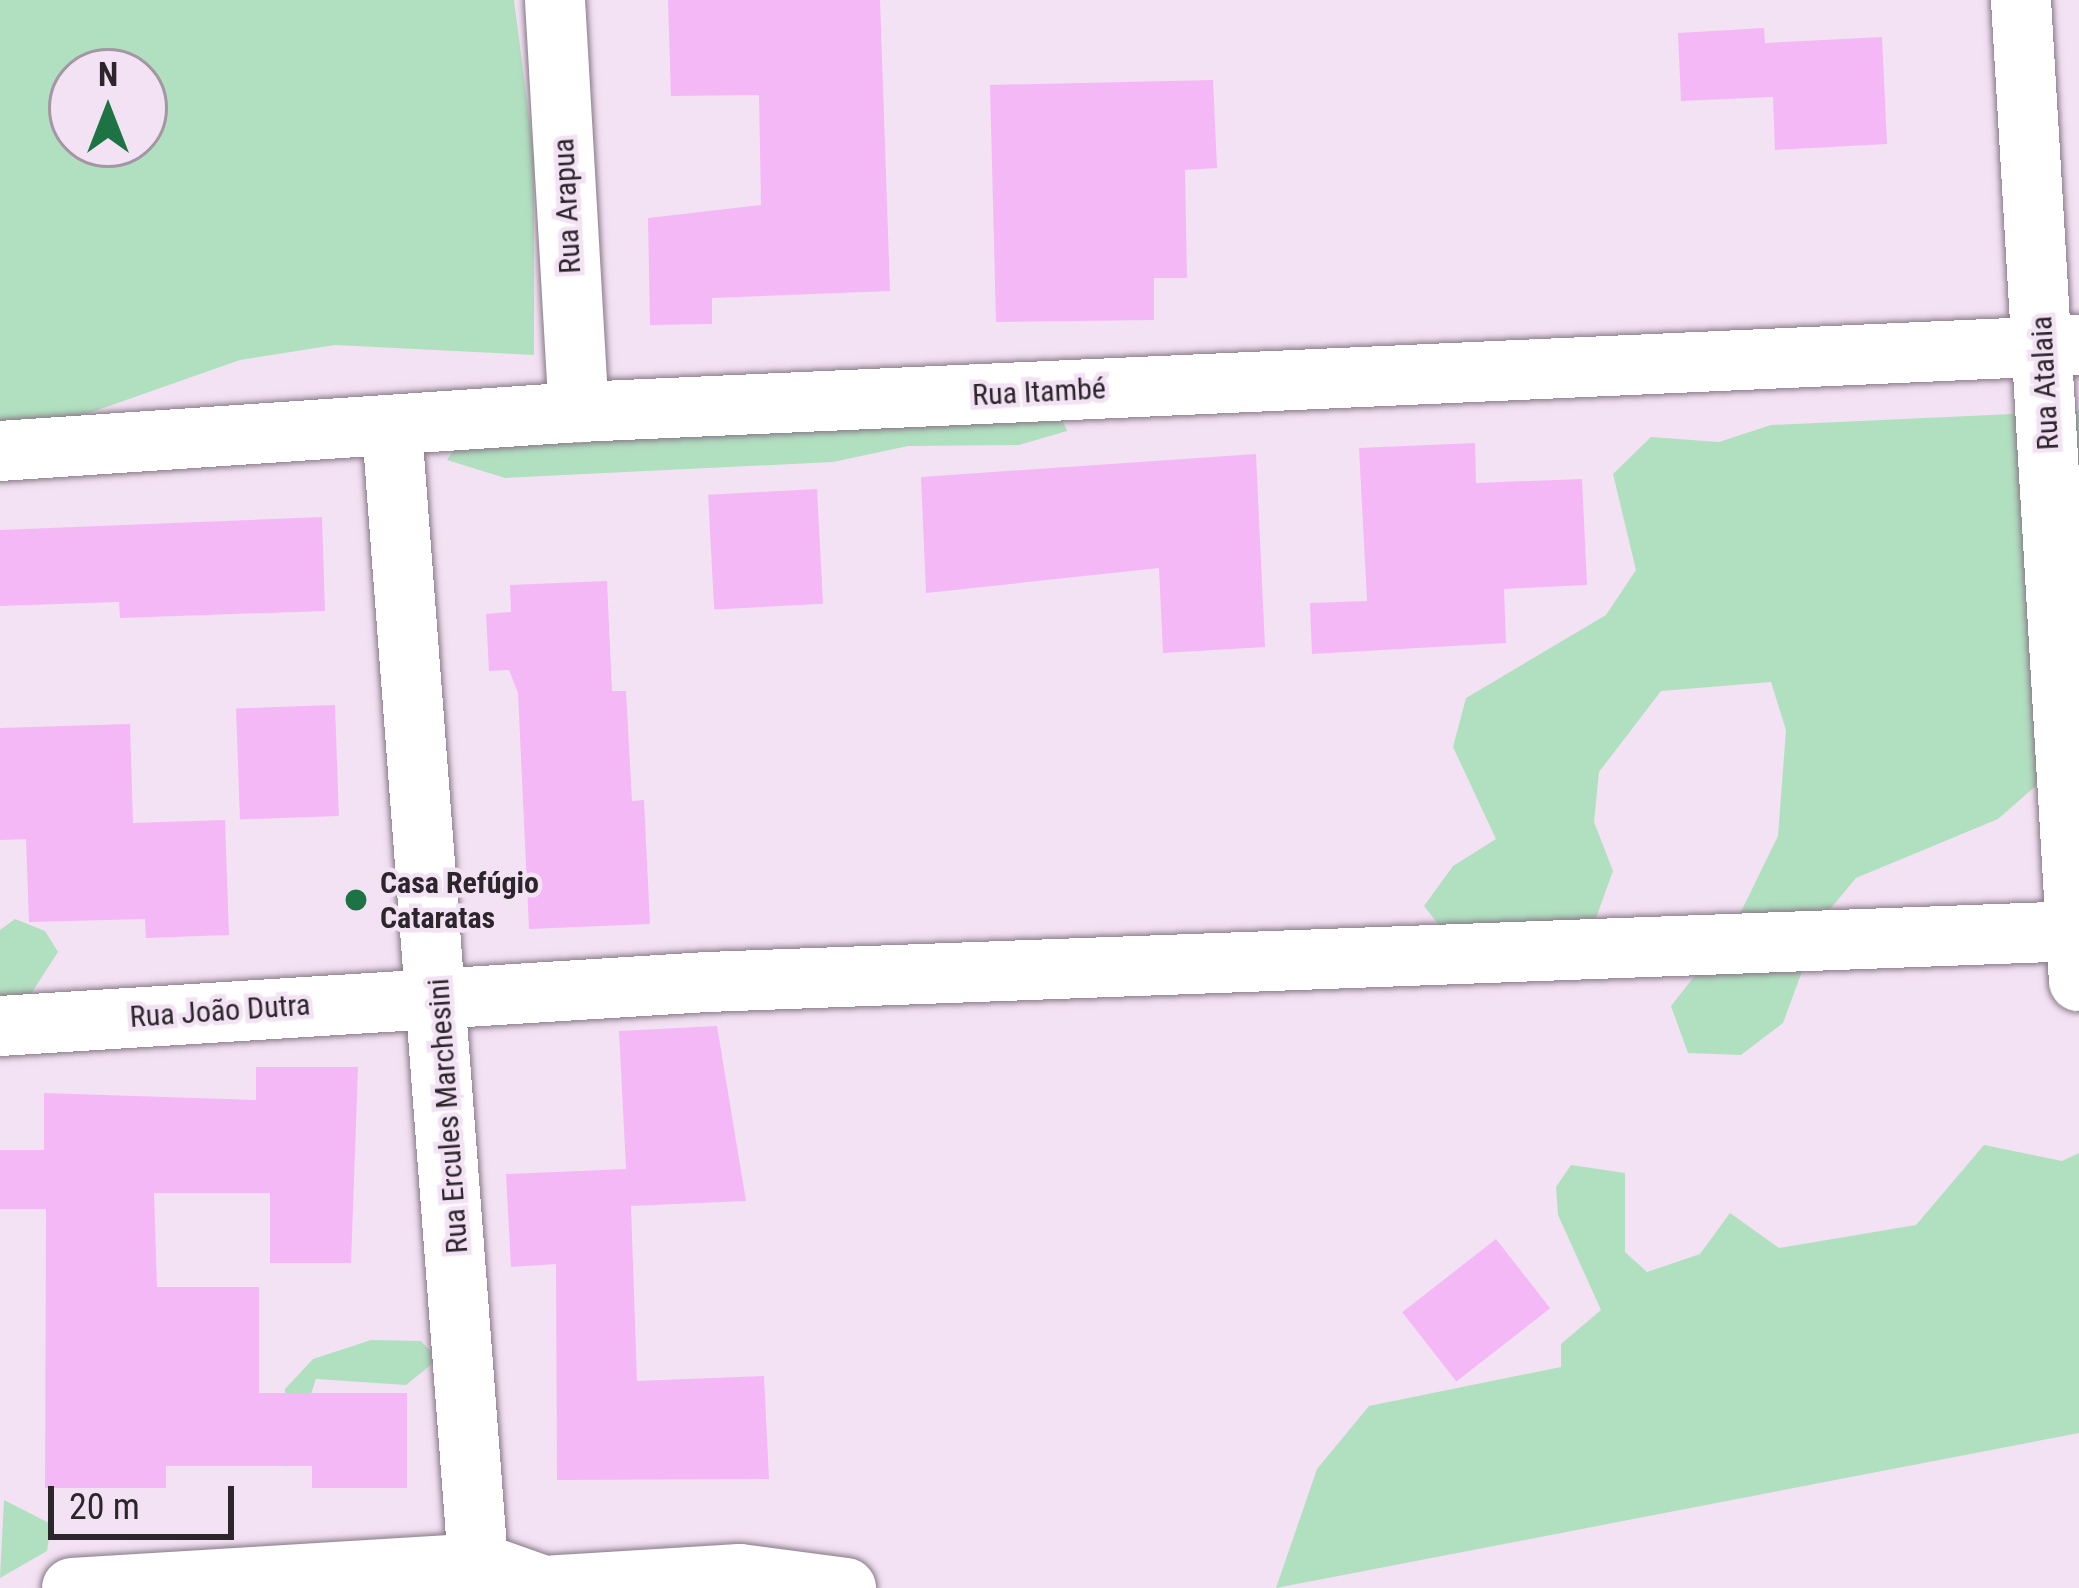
<!DOCTYPE html>
<html>
<head>
<meta charset="utf-8">
<style>
  body { margin:0 }
  #map { position:relative; width:2079px; height:1588px; overflow:hidden; background:#f3e2f3; font-family:"Roboto Condensed",sans-serif }
  div>[style] { position:absolute }
  [style*='--x'] { left:calc(var(--x)*1px); top:calc(var(--y)*1px); width:calc(var(--w)*1px); rotate:calc(var(--a)*1deg) }
  .green>* { inset:0; background:#b1e0c0 }
  .building>* { inset:0; background:#f4b8f7; transform-origin:0 0 }
  .roads { filter:drop-shadow(0 0 3px #877887) drop-shadow(0 0 3px #877887) }
  .street>* { height:60px; margin:-30px; padding:0 30px; transform-origin:30px; border-radius:30px; background:#fff }
  .dots>* { width:33px; height:33px; translate:-50% -50%; box-sizing:border-box; border:6px solid #f3e2f3; border-radius:50% }
  span { translate:-50% -50%; white-space:nowrap; text-align:center; line-height:1.15; -webkit-text-stroke:9px #f3e2f3; paint-order:stroke }
  .street-label { font-size:30px; color:#2c262c }
  .poi-label { font-size:30px; color:#2c262c; font-weight:700 }
  .left { translate:0 -50%; text-align:left }
  .north { position:absolute; left:48px; top:48px; width:120px; height:120px; box-sizing:border-box; background:#f3e2f3; border:3px solid #a397a3; border-radius:50%; rotate:0deg; font-size:33px; font-weight:700; line-height:48px; text-align:center; color:#2c262c }
  .north::after { content:''; display:block; margin:auto; width:42px; height:54px; background:#1e7345; clip-path:polygon(50% 0,100% 100%,50% 72%,0 100%) }
  .scale { position:absolute; left:48px; top:1486px; width:186px; height:54px; box-sizing:border-box; border:6px solid #2c262c; border-top:0; padding-left:15px; font-size:36px; line-height:42px; white-space:nowrap; color:#2c262c; -webkit-text-stroke:9px #f3e2f3; paint-order:stroke }
</style>
</head>
<body>
<div id="map">
  <div class="green">
    <div style="clip-path:polygon(evenodd,0 0,514px 0,534px 156px,534px 355px,335px 345px,240px 360px,55px 425px,0 430px,0 0,72px 72px,144px 72px,144px 144px,72px 144px,72px 72px)"></div>
    <div style="clip-path:polygon(1057px 407px,1067px 431px,1019px 445px,908px 446px,833px 462px,505px 478px,447px 460px,463px 437px)"></div>
    <div style="clip-path:polygon(2079px 411px,2079px 548px,2038px 784px,1998px 819px,1856px 878px,1821px 920px,1783px 1023px,1741px 1055px,1688px 1053px,1671px 1006px,1734px 926px,1778px 836px,1786px 730px,1771px 682px,1661px 691px,1599px 772px,1594px 822px,1613px 871px,1596px 918px,1559px 953px,1461px 953px,1424px 906px,1453px 866px,1496px 839px,1453px 747px,1466px 698px,1606px 615px,1636px 570px,1613px 474px,1651px 437px,1719px 442px,1771px 425px)"></div>
    <div style="clip-path:polygon(15px 919px,45px 931px,58px 952px,27px 1000px,0 1008px,0 930px)"></div>
    <div style="clip-path:polygon(1984px 1145px,2062px 1161px,2079px 1153px,2079px 1433px,1276px 1588px,1317px 1469px,1369px 1406px,1561px 1367px,1561px 1344px,1601px 1310px,1558px 1215px,1556px 1187px,1571px 1165px,1625px 1173px,1625px 1252px,1647px 1272px,1700px 1254px,1730px 1213px,1779px 1248px,1916px 1225px)"></div>
    <div style="clip-path:polygon(371px 1340px,421px 1341px,438px 1359px,406px 1385px,316px 1379px,286px 1468px,285px 1389px,313px 1359px)"></div>
    <div style="clip-path:polygon(4px 1500px,51px 1524px,47px 1551px,0 1578px)"></div>
  </div>
  <div class="building">
    <div style="clip-path:polygon(668px 0,880px 0,890px 291px,712px 298px,712px 324px,650px 325px,648px 218px,761px 205px,759px 95px,671px 96px)"></div>
    <div style="clip-path:polygon(1764px 28px,1765px 43px,1882px 37px,1887px 144px,1775px 150px,1773px 97px,1681px 101px,1678px 33px)"></div>
    <div style="clip-path:polygon(1213px 80px,1217px 168px,1185px 170px,1187px 278px,1154px 278px,1154px 320px,996px 322px,990px 85px)"></div>
    <div style="clip-path:polygon(1475px 443px,1476px 483px,1582px 479px,1587px 585px,1504px 589px,1506px 643px,1312px 654px,1310px 603px,1367px 601px,1359px 448px)"></div>
    <div style="clip-path:polygon(1256px 454px,1265px 647px,1163px 653px,1159px 568px,926px 593px,921px 477px)"></div>
    <div style="left:817px;top:489px;width:115px;height:109px;rotate:87deg"></div>
    <div style="clip-path:polygon(322px 517px,325px 611px,120px 618px,119px 602px,0 606px,0 530px)"></div>
    <div style="clip-path:polygon(607px 581px,612px 691px,626px 691px,632px 801px,644px 800px,650px 924px,529px 929px,518px 693px,509px 670px,489px 671px,486px 614px,511px 612px,510px 585px)"></div>
    <div style="left:335px;top:705px;width:111px;height:99px;rotate:88deg"></div>
    <div style="clip-path:polygon(130px 724px,133px 823px,225px 820px,229px 935px,146px 938px,145px 919px,29px 922px,26px 839px,0 840px,0 728px)"></div>
    <div style="clip-path:polygon(717px 1026px,746px 1201px,631px 1206px,637px 1381px,764px 1376px,769px 1479px,557px 1480px,556px 1264px,511px 1267px,506px 1174px,626px 1169px,619px 1031px)"></div>
    <div style="clip-path:polygon(256px 1067px,358px 1067px,351px 1263px,270px 1263px,270px 1193px,154px 1193px,157px 1287px,259px 1287px,259px 1393px,407px 1393px,407px 1488px,312px 1488px,312px 1466px,166px 1466px,166px 1488px,45px 1488px,46px 1209px,0 1209px,0 1150px,44px 1150px,44px 1093px,256px 1100px)"></div>
    <div style="left:1496px;top:1239px;width:88px;height:119px;rotate:52deg"></div>
  </div>
  <div class="roads">
    <div class="street">
      <div style="--x:555;--y:0;--w:413;--a:86.7"></div>
      <div style="--x:2021;--y:0;--w:983;--a:86.62"></div>
      <div style="--x:392;--y:429;--w:1162;--a:85.66"></div>
      <div style="--x:0;--y:451;--w:580;--a:-3.85"></div>
      <div style="--x:579;--y:412;--w:1501;--a:-2.56"></div>
      <div style="--x:0;--y:1026;--w:708;--a:-3.56"></div>
      <div style="--x:707;--y:982;--w:1370;--a:-2.13"></div>
      <div style="--x:72;--y:1588;--w:408;--a:-3.5"></div>
      <div style="--x:479;--y:1563;--w:69;--a:19.5"></div>
      <div style="--x:544;--y:1586;--w:196;--a:-3.5"></div>
      <div style="--x:740;--y:1574;--w:107;--a:7.5"></div>
    </div>
  </div>
  <div class="dots">
    <div style="left:356px;top:900px;background:#1e7345"></div>
  </div>
  <div class="street-label">
    <span style="left:567px;top:206px;rotate:-93deg">Rua Arapua</span>
    <span style="left:2045px;top:383px;rotate:-93deg">Rua Atalaia</span>
    <span style="left:1039px;top:392px;rotate:-3deg">Rua Itambé</span>
    <span style="left:220px;top:1011px;rotate:-4deg">Rua João Dutra</span>
    <span style="left:448px;top:1116px;rotate:-94deg">Rua Ercules Marchesini</span>
  </div>
  <div class="poi-label">
    <span class="left" style="left:380px;top:900px">Casa Refúgio<br>Cataratas</span>
  </div>
  <div class="north">N</div>
  <div class="scale">20 m</div>
</div>
</body>
</html>
